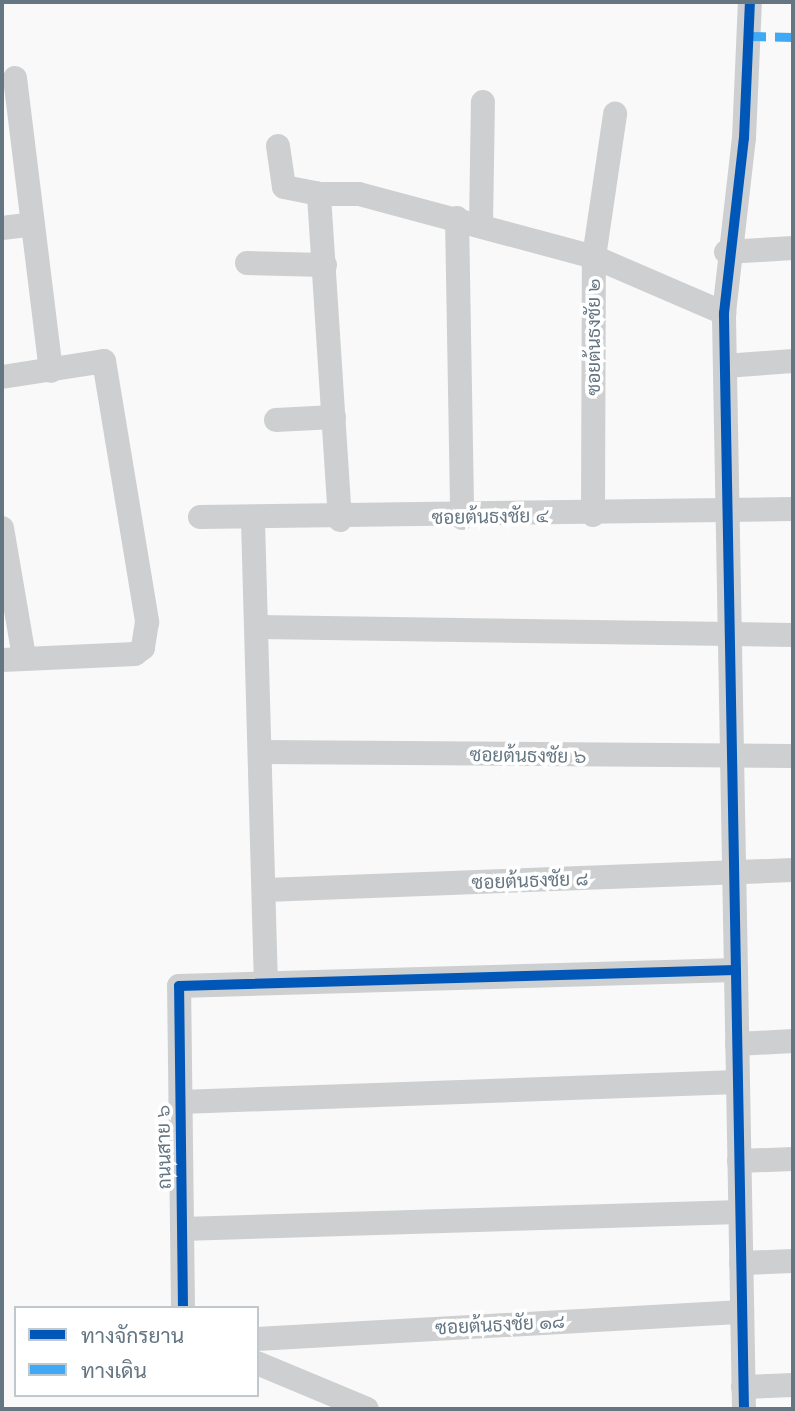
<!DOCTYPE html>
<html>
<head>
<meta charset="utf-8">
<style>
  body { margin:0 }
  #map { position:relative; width:795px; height:1411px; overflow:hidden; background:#f9f9f9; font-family:Inter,Sarabun,sans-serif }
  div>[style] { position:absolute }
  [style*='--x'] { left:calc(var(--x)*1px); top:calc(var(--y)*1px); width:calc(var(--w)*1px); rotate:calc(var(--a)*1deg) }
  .street>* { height:24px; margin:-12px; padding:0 12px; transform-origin:12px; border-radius:12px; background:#cecfd0 }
  .quiet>* { height:9px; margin-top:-4.5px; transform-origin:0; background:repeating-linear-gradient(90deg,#3fa9f5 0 18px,transparent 0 27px) }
  .cycleway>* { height:10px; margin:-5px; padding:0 5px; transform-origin:5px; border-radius:5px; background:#0057b8 }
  span { translate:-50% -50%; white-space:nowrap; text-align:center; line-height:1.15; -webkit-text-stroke:7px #fff; paint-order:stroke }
  .street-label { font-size:19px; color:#657683 }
  .frame { position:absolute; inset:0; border:4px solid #657683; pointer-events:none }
  .legend { position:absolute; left:14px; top:1306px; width:245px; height:91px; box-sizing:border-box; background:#fff; border:2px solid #c1c8cd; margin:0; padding:9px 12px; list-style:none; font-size:21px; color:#657683 }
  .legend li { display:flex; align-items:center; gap:14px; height:35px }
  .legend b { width:35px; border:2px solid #c1c8cd }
</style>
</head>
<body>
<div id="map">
  <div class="street">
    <div style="--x:15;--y:78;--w:295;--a:83"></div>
    <div style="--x:278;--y:146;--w:41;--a:81.7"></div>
    <div style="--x:284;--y:187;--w:36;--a:11"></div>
    <div style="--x:457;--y:218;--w:300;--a:89"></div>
    <div style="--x:481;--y:225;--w:123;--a:-89.1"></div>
    <div style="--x:2;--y:228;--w:31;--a:-7"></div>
    <div style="--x:726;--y:252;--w:67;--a:-3.4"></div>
    <div style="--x:247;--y:263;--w:78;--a:1.5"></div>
    <div style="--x:725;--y:366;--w:68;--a:-4.2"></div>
    <div style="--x:2;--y:377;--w:103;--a:-8.9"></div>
    <div style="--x:104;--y:361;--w:265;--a:80.6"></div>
    <div style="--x:147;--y:622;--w:26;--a:99"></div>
    <div style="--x:143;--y:648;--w:10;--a:143"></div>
    <div style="--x:135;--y:654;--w:133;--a:177.4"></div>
    <div style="--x:276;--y:420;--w:58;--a:-3"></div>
    <div style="--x:593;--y:515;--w:258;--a:-89.8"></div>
    <div style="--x:594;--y:257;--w:142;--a:23.3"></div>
    <div style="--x:200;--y:517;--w:593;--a:-0.77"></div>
    <div style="--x:340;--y:520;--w:327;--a:-93.7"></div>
    <div style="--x:319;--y:194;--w:40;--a:0"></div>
    <div style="--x:359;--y:194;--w:243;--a:15"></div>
    <div style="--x:594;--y:257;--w:145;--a:-81.6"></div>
    <div style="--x:253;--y:521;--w:462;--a:88.4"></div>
    <div style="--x:2;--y:528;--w:131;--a:80.3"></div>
    <div style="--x:259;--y:627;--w:534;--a:0.86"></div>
    <div style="--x:262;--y:752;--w:531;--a:0.43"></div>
    <div style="--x:266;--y:890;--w:527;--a:-2.17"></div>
    <div style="--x:737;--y:1044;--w:56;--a:-3.1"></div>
    <div style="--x:181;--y:1102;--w:557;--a:-2.06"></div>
    <div style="--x:739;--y:1161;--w:54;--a:-2.1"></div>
    <div style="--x:182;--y:1229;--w:558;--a:-1.75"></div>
    <div style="--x:741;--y:1263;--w:52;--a:-2.2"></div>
    <div style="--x:183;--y:1308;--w:322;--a:-90.7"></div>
    <div style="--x:179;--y:986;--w:557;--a:-1.65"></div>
    <div style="--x:257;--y:1339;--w:486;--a:-3.2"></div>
    <div style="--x:257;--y:1363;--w:119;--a:22.7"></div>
    <div style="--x:743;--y:1387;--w:50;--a:-2.3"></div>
    <div style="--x:744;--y:1409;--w:1096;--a:-91.05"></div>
    <div style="--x:724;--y:313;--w:176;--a:-83.5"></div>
    <div style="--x:744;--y:138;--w:136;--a:-87.5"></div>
  </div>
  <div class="quiet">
    <div style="--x:748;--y:36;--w:45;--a:1.3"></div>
  </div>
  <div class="cycleway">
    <div style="--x:183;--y:1308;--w:322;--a:-90.7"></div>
    <div style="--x:179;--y:986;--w:557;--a:-1.65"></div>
    <div style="--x:744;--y:1409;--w:1096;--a:-91.05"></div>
    <div style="--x:724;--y:313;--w:176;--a:-83.5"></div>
    <div style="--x:744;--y:138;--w:136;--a:-87.5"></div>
  </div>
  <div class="street-label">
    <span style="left:594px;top:337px;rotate:-90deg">ซอยต้นธงชัย ๒</span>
    <span style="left:490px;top:517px;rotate:-1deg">ซอยต้นธงชัย ๔</span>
    <span style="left:528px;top:756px;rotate:1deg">ซอยต้นธงชัย ๖</span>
    <span style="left:530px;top:881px;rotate:-2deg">ซอยต้นธงชัย ๘</span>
    <span style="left:164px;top:1147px;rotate:-91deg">ถนนสาย ๖</span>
    <span style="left:500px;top:1325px;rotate:-3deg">ซอยต้นธงชัย ๑๘</span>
  </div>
  <div class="frame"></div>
  <ul class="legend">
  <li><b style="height:9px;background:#0057b8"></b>ทางจักรยาน</li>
  <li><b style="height:9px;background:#3fa9f5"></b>ทางเดิน</li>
  </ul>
</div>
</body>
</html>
